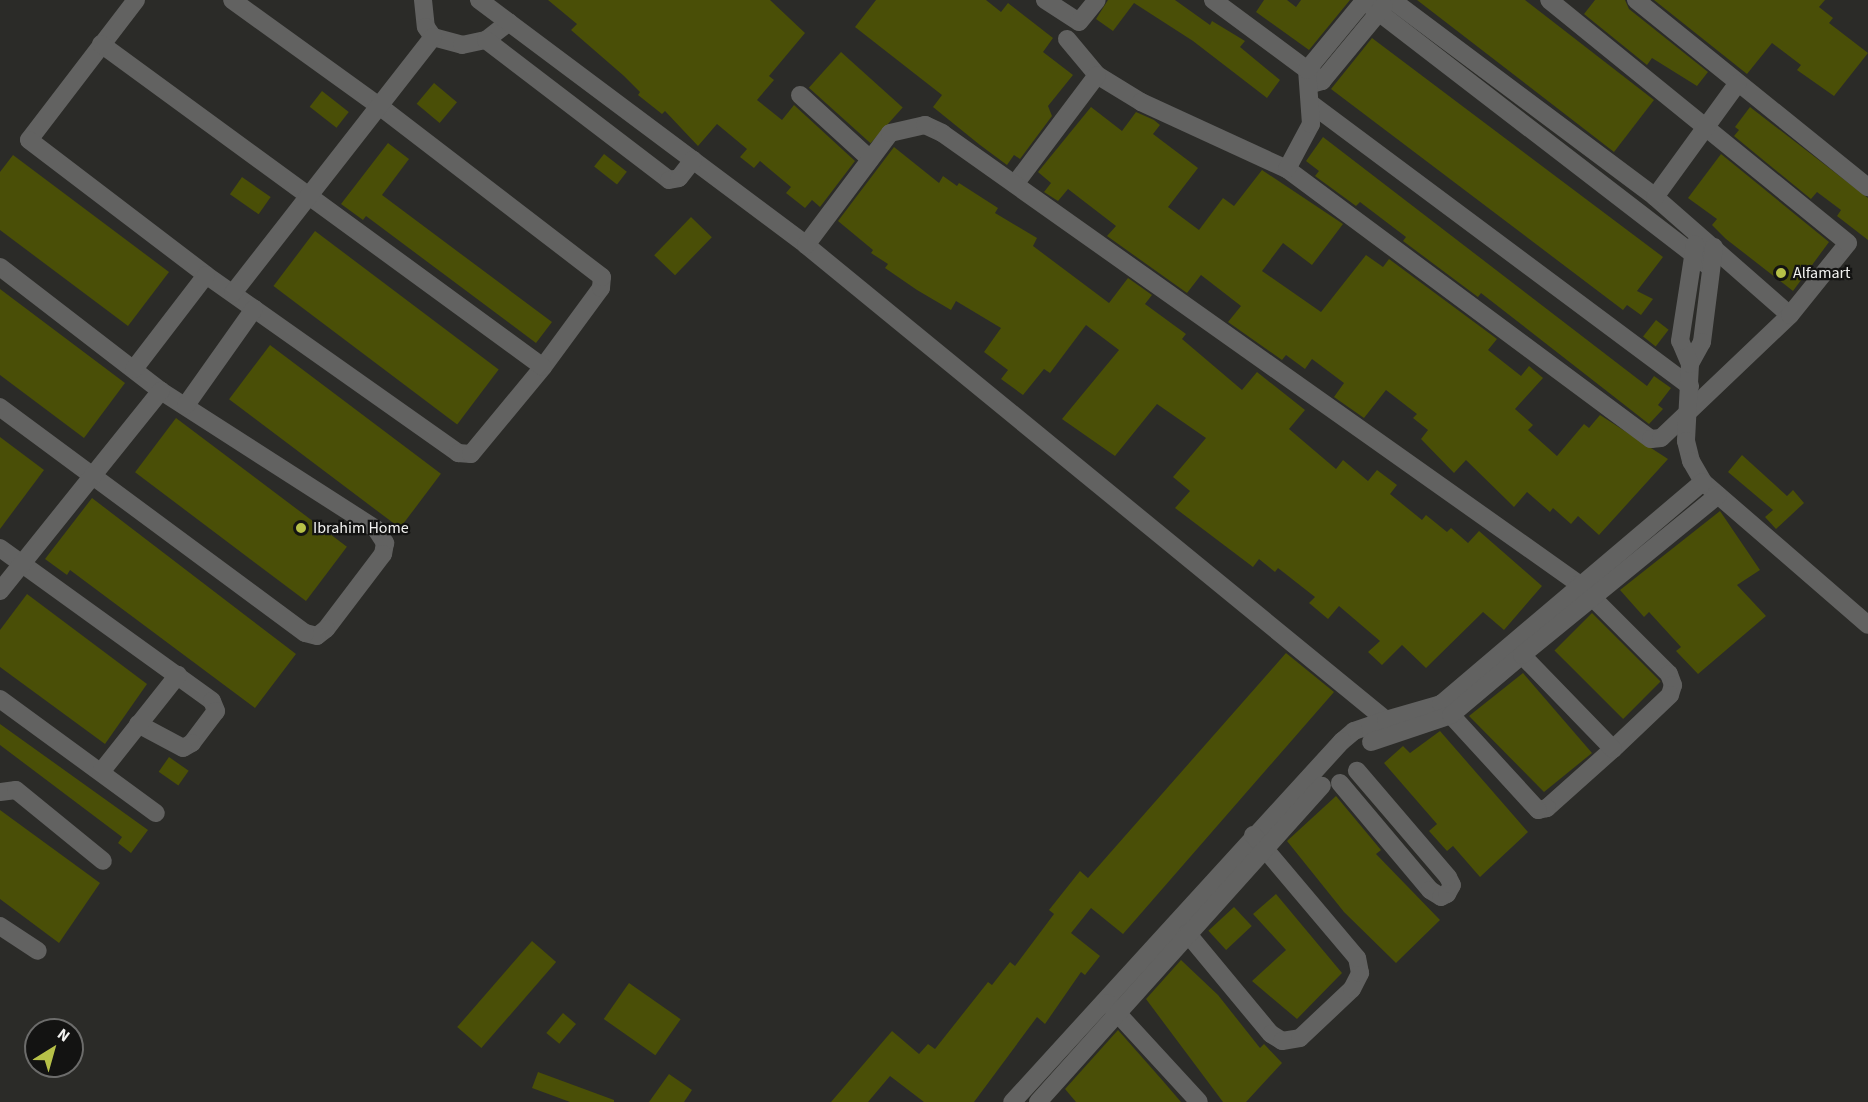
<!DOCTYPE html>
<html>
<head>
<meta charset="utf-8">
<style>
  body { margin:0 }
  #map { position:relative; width:1868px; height:1102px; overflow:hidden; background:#2b2b28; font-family:"Source Sans 3",sans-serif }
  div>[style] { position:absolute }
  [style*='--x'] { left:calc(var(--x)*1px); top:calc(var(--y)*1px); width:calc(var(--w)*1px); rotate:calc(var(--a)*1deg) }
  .building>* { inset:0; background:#4a4f07; transform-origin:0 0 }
  .street>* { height:18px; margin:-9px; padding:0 9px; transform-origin:9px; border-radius:9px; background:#626261 }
  .dots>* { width:16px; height:16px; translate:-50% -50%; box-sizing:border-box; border:3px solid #131312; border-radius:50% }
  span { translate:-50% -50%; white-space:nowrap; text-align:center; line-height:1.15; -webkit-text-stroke:4.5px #131312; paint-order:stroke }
  .poi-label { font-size:16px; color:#f2f2f0 }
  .left { translate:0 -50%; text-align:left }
  .north { position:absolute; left:24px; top:1018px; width:60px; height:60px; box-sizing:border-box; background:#131312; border:2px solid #6c6c6b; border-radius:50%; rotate:37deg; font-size:16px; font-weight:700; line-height:24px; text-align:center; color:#f2f2f0 }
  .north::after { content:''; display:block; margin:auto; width:21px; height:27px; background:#b7c148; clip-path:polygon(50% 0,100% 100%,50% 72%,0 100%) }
</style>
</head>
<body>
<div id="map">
  <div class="building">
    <div style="clip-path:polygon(548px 0,770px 0,805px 33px,769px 76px,774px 80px,757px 100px,782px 120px,794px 105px,855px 161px,820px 207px,812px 200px,805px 208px,786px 193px,791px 187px,760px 161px,754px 168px,740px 157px,747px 149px,717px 124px,698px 146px,665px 111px,662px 114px,638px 95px,640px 92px,624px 76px,571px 30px,577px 24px)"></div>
    <div style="clip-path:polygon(876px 0,986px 0,1001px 12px,1008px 3px,1053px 38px,1043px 52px,1073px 75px,1048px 106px,1052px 116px,1020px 159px,1014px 155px,1007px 165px,980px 145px,933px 107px,942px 95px,855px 27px)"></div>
    <div style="clip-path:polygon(1108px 0,1175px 0,1210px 25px,1212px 21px,1245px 41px,1240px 47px,1280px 80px,1267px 98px,1193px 41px,1134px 3px,1113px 31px,1096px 19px)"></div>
    <div style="clip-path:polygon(1264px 0,1287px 0,1296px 7px,1301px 0,1350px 0,1309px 50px,1256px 12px)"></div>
    <div style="clip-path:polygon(1417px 0,1525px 0,1654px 100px,1614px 152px)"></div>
    <div style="clip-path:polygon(1595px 0,1625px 0,1629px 9px,1708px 72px,1697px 86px,1652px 58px,1647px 65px,1584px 14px)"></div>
    <div style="clip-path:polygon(1654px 0,1825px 0,1819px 7px,1833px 18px,1829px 23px,1868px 53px,1834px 96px,1797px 70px,1801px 65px,1772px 43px,1747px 74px)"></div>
    <div style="clip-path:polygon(1372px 38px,1663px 257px,1637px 291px,1653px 299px,1641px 315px,1627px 305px,1623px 310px,1331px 89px)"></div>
    <div style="left:841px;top:52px;width:83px;height:48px;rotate:42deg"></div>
    <div style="left:434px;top:83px;width:30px;height:27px;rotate:40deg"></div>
    <div style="left:322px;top:91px;width:34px;height:20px;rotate:38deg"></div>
    <div style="clip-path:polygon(1091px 107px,1122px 131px,1136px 112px,1154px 120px,1160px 125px,1153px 134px,1198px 168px,1168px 207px,1199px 230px,1223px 198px,1234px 206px,1262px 170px,1343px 224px,1312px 265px,1283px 243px,1262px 271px,1321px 312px,1366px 255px,1383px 267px,1389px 259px,1497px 339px,1488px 350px,1521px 376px,1529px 366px,1543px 378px,1515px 409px,1533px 425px,1528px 430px,1557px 456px,1584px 424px,1589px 428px,1600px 415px,1668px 459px,1599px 535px,1578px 516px,1571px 524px,1553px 508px,1550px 512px,1527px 492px,1514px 507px,1466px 460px,1454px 473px,1421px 439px,1428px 430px,1413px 418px,1417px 414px,1386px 390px,1364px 418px,1334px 397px,1344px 383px,1312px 359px,1305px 369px,1286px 355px,1282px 360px,1228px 322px,1241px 306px,1201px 275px,1187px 293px,1107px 236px,1116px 226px,1068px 189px,1058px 201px,1044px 192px,1051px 183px,1038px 172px)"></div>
    <div style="clip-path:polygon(1750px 107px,1868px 198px,1868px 240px,1837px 216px,1841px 210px,1817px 192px,1811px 199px,1734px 136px,1739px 130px,1735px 127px)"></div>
    <div style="clip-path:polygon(1323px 137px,1647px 386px,1654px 376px,1671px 388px,1658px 405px,1663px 409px,1649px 424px,1481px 293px,1478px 297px,1403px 241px,1406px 237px,1360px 202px,1356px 206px,1315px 176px,1319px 171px,1306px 161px)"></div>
    <div style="clip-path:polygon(388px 143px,409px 159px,382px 195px,552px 322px,536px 343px,366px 216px,363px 220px,341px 204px)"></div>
    <div style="clip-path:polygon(894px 147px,939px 183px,943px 176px,957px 186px,959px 183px,998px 208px,995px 213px,1037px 238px,1033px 246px,1109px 303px,1128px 278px,1152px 295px,1145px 304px,1186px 334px,1182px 339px,1242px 390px,1257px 372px,1305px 410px,1289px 429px,1336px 469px,1343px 460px,1368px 481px,1377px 470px,1397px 485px,1390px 494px,1422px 520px,1426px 515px,1447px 532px,1451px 528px,1468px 543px,1479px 531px,1542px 586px,1504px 630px,1483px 612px,1426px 668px,1402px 645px,1382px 665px,1368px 652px,1380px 641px,1339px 606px,1328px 619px,1309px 603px,1315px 597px,1278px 568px,1275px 572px,1259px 559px,1253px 567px,1175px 508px,1190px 491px,1173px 477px,1206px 438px,1157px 404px,1115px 456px,1062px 419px,1119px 350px,1086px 325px,1050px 373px,1044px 369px,1023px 395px,1001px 379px,1008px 370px,984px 352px,1001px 328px,956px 301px,951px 310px,917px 290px,885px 268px,888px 264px,871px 253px,873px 250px,838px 221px)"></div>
    <div style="left:604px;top:154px;width:29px;height:16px;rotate:38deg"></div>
    <div style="clip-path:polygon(1721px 154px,1829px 242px,1793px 291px,1726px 239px,1712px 225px,1717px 219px,1688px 198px)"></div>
    <div style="clip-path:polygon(13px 155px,169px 272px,128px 326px,0 230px,0 172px)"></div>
    <div style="left:242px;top:177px;width:35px;height:21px;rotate:35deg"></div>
    <div style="left:691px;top:217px;width:29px;height:53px;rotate:44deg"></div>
    <div style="left:315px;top:231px;width:230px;height:69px;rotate:37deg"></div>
    <div style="clip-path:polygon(0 289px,125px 383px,84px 438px,0 375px)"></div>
    <div style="left:1656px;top:320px;width:16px;height:21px;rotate:38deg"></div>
    <div style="left:270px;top:345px;width:214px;height:68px;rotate:37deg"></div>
    <div style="left:176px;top:418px;width:214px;height:68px;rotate:37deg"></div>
    <div style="clip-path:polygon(0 437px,44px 470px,0 529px)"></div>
    <div style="clip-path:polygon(1742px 455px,1787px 496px,1793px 490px,1804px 503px,1776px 529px,1765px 517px,1773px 510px,1728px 472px)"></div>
    <div style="clip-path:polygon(92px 498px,296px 654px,255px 708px,70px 570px,67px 575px,45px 559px)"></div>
    <div style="clip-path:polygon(1720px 511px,1760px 570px,1737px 585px,1766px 616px,1698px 674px,1676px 651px,1681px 647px,1649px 612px,1644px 617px,1620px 590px)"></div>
    <div style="clip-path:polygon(27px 594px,147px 684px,105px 744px,0 667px,0 630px)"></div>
    <div style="left:1592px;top:613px;width:97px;height:53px;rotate:45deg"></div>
    <div style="clip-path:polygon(1286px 653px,1334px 692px,1123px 934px,1091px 908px,1071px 933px,1100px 956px,1085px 975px,1081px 972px,1045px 1024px,1037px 1017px,974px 1102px,924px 1102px,890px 1076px,868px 1102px,831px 1102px,892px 1031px,919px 1054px,928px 1044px,935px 1049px,988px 982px,992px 985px,1010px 962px,1015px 966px,1054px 914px,1049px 910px,1080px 871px,1088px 878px)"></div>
    <div style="clip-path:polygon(1523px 673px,1592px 753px,1544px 792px,1469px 716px)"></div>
    <div style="clip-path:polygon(0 724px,148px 830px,131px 853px,118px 843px,122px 837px,0 745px)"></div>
    <div style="clip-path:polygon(1440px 731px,1528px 832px,1480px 877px,1453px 846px,1447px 851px,1429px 831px,1437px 824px,1384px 763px,1403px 746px,1410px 753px)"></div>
    <div style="left:169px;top:757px;width:24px;height:18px;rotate:35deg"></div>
    <div style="clip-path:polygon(1336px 796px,1381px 850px,1376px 854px,1440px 920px,1396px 963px,1344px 912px,1287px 841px)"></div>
    <div style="clip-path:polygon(0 810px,100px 883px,59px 943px,0 899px)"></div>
    <div style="clip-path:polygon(1276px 894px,1342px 973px,1297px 1019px,1252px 981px,1286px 950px,1253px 914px)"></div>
    <div style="left:1234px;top:907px;width:26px;height:35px;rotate:47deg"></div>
    <div style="left:532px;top:941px;width:32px;height:114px;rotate:41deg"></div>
    <div style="clip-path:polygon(1181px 960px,1218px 995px,1260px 1048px,1264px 1044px,1282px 1063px,1246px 1102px,1223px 1102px,1146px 999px)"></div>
    <div style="left:629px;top:983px;width:63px;height:44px;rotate:35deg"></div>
    <div style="left:563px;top:1013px;width:17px;height:26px;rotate:40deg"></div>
    <div style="clip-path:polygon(1118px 1030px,1163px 1081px,1181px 1102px,1076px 1102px,1065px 1089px)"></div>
    <div style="clip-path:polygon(538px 1072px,614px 1100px,614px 1102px,570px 1102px,532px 1088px)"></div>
    <div style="clip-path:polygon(669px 1074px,692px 1090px,684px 1102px,649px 1102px)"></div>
  </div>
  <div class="street">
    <div style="--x:136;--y:0;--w:176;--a:127.4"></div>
    <div style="--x:29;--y:140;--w:223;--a:37.3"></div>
    <div style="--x:206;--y:275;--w:309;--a:35.2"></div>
    <div style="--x:458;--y:453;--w:13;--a:4"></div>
    <div style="--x:471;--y:454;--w:113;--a:-50.4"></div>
    <div style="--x:543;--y:367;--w:98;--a:-53.7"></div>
    <div style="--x:601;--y:288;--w:11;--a:-85"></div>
    <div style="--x:602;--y:277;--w:281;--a:-142.5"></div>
    <div style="--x:379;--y:106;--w:181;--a:-144.2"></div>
    <div style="--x:423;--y:0;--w:27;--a:84"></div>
    <div style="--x:426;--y:27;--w:12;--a:55"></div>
    <div style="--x:433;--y:37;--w:30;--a:15"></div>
    <div style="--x:462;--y:45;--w:25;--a:-12"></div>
    <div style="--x:486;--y:40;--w:29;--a:-38"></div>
    <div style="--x:479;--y:0;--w:409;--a:36.8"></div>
    <div style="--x:806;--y:245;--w:750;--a:39.32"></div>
    <div style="--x:1386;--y:720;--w:34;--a:161"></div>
    <div style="--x:1354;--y:731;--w:16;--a:140"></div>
    <div style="--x:1342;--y:741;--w:489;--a:132.4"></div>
    <div style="--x:1045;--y:0;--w:40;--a:32.9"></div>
    <div style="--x:1079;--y:22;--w:28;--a:-51"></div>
    <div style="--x:1213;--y:0;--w:136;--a:36.6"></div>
    <div style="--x:1363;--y:0;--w:439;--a:37.6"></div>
    <div style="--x:1392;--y:0;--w:329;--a:36.8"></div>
    <div style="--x:1655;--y:197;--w:179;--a:41.2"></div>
    <div style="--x:1636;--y:0;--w:298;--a:38.9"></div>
    <div style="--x:1067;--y:39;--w:47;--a:50.2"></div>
    <div style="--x:1097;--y:75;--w:52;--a:31.5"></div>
    <div style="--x:1141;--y:102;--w:161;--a:24.7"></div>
    <div style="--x:1287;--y:169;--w:453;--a:36.6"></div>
    <div style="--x:1651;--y:439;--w:10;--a:-6"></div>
    <div style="--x:1661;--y:438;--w:178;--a:-43.6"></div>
    <div style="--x:1790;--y:315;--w:92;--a:-51.1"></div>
    <div style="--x:1848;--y:243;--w:385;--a:-140.9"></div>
    <div style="--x:486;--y:40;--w:230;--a:37.4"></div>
    <div style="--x:669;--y:180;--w:10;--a:-11"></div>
    <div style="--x:679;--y:178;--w:23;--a:-52"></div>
    <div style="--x:101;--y:44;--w:547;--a:36.16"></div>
    <div style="--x:1312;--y:84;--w:10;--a:-17"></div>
    <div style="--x:1322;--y:81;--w:97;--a:-50.4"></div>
    <div style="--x:800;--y:95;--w:95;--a:42.4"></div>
    <div style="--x:1310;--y:103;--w:474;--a:36.7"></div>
    <div style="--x:1287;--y:169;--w:51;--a:-61.9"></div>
    <div style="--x:1311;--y:124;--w:54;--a:-94.2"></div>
    <div style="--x:1307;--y:70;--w:91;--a:-50.4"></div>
    <div style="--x:1015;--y:184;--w:136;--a:-53"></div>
    <div style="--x:1655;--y:197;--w:140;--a:-54"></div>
    <div style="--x:806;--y:245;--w:140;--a:-53.1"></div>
    <div style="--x:890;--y:133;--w:36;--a:-13"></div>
    <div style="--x:925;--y:125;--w:19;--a:25"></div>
    <div style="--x:942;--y:133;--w:780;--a:35.3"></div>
    <div style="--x:1579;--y:584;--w:127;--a:45"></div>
    <div style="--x:1669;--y:674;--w:12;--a:70"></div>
    <div style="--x:1673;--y:685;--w:10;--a:107"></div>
    <div style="--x:1670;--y:695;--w:79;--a:136.5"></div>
    <div style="--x:1613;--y:749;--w:89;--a:138.2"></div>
    <div style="--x:1547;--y:808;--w:9;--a:167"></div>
    <div style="--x:1538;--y:810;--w:144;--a:-132.5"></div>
    <div style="--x:1714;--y:247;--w:96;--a:97.2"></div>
    <div style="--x:1702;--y:342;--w:25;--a:119"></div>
    <div style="--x:1690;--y:364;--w:77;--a:93"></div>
    <div style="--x:1686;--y:441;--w:21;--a:76"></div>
    <div style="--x:1691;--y:461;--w:24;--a:60"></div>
    <div style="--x:1703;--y:482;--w:218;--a:40.9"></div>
    <div style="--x:0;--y:267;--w:203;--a:37.6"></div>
    <div style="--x:161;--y:391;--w:255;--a:32.7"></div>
    <div style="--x:376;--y:529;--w:17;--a:57"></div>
    <div style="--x:385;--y:543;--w:11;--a:100"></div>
    <div style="--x:383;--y:554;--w:94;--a:127.2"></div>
    <div style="--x:326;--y:629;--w:11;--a:142"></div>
    <div style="--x:317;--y:636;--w:12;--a:-166"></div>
    <div style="--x:305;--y:633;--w:380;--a:-143.5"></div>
    <div style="--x:233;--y:293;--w:325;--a:-52"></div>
    <div style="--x:1690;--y:364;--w:25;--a:-113"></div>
    <div style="--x:1680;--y:341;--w:98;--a:-81.2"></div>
    <div style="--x:134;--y:369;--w:118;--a:-52.5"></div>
    <div style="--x:186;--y:405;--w:118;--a:-54.7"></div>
    <div style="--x:0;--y:548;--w:261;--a:35.8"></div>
    <div style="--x:212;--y:701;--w:11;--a:68"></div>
    <div style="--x:216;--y:711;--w:40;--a:127"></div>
    <div style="--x:192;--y:743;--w:10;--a:151"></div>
    <div style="--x:183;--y:748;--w:51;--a:-151.9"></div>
    <div style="--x:0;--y:591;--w:257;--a:-51.2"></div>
    <div style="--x:0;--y:699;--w:193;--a:36.2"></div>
    <div style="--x:1386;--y:720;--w:57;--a:-16.2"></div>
    <div style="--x:1441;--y:704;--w:343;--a:-40.3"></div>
    <div style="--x:1371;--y:742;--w:84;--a:-18.6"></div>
    <div style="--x:1451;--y:715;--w:93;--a:-40.2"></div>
    <div style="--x:1613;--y:749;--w:131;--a:-134.1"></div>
    <div style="--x:1522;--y:655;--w:253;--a:-39.2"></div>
    <div style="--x:101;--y:772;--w:124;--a:-51.6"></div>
    <div style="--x:1340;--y:783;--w:140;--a:49.9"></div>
    <div style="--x:1430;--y:890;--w:13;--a:32"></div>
    <div style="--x:1441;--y:897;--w:7;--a:-27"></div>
    <div style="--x:1447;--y:894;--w:10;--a:-61"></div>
    <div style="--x:1452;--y:885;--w:9;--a:-117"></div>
    <div style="--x:1448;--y:877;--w:140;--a:-130.6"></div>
    <div style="--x:0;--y:792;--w:16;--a:-7"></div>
    <div style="--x:16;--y:790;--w:112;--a:39.2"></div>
    <div style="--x:0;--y:926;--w:45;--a:33.3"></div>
    <div style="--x:1187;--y:933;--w:131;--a:50.3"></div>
    <div style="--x:1271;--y:1034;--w:13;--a:32"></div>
    <div style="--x:1282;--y:1041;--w:18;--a:-9"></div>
    <div style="--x:1300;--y:1038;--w:71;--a:-43.3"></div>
    <div style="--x:1352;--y:989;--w:18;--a:-63"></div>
    <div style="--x:1360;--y:973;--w:15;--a:-101"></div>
    <div style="--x:1357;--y:958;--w:161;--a:-130.2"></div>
    <div style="--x:1108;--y:1003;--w:134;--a:47.4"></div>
    <div style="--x:1038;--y:1102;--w:425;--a:-48.1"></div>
  </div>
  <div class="dots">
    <div style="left:1781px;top:273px;background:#b7c148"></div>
    <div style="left:301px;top:528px;background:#b7c148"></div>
  </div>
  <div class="poi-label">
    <span class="left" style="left:1793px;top:273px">Alfamart</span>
    <span class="left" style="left:313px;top:528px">Ibrahim Home</span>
  </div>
  <div class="north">N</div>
</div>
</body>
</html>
